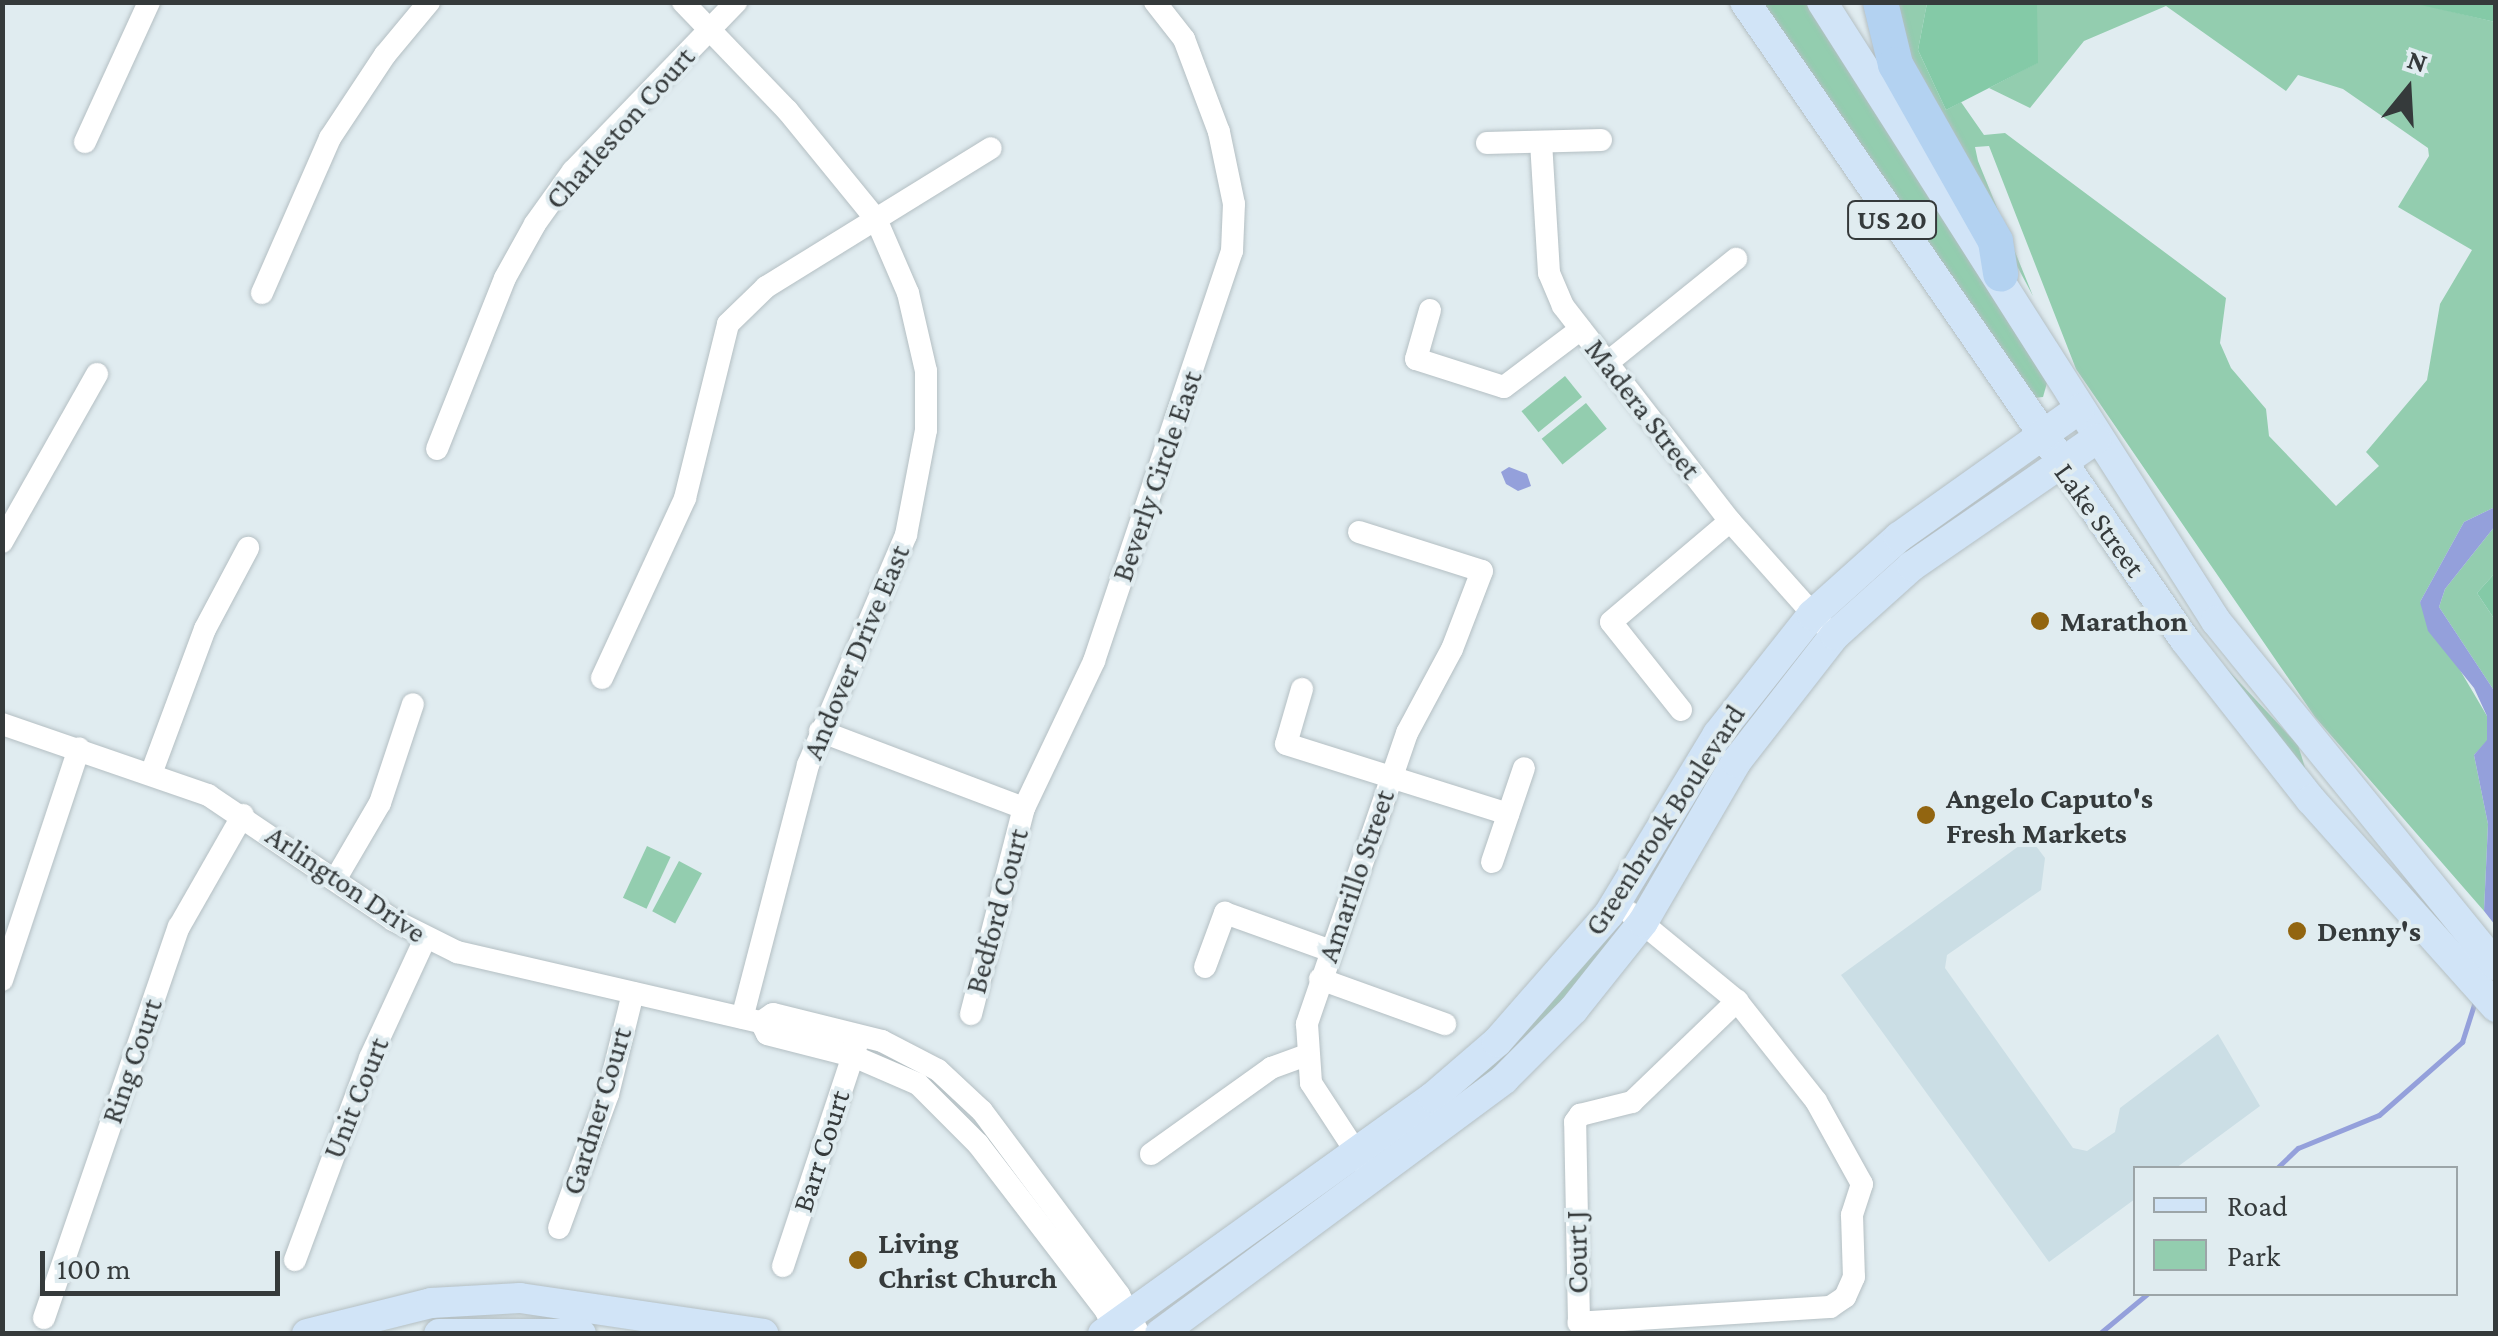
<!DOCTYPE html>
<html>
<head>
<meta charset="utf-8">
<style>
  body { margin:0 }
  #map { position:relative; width:2498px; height:1336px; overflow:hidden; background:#e0ecf0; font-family:"Crimson Pro",serif }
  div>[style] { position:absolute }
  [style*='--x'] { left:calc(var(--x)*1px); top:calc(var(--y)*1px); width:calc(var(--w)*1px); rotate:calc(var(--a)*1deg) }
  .built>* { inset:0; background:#cbdee5 }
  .green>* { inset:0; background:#93cdaf; transform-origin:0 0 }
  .forest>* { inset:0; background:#84caa7 }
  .water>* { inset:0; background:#94a0db }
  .stream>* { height:5px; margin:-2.5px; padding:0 2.5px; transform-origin:2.5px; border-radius:2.5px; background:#94a0db }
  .roads { filter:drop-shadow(0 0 2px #b4bfc3) drop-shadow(0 0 2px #b4bfc3) }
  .minor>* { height:22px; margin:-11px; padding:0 11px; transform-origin:11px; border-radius:11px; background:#fff }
  .major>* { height:30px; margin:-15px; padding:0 15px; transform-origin:15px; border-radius:15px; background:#d1e4f7 }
  .highway>* { height:35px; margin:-17.5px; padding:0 17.5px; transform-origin:17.5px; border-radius:17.5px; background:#b3d2f1 }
  .dots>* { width:28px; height:28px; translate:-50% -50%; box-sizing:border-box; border:5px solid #e0ecf0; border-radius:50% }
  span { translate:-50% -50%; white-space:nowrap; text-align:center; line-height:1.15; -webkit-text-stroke:8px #e0ecf0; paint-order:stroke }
  .shield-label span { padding:2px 8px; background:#e0ecf0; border:2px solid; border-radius:8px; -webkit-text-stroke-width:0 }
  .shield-label { font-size:28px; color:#353a3b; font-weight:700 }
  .street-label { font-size:30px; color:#353a3b }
  .poi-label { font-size:30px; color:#353a3b; font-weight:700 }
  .left { translate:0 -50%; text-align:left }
  .frame { position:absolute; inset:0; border:5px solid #353a3b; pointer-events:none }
  .legend { position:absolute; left:2133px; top:1166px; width:325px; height:130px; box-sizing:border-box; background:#e0ecf0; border:2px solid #9ca5a8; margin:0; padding:12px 18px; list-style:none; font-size:30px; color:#353a3b }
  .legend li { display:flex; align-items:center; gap:20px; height:50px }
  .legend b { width:50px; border:2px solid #9ca5a8 }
  .north { position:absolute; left:2358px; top:40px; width:100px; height:100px; -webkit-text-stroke:8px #e0ecf0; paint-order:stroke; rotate:18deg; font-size:28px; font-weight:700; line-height:40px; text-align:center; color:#353a3b }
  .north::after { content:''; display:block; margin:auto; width:35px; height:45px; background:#353a3b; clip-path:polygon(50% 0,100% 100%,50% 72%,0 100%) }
  .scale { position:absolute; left:40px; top:1251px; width:240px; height:45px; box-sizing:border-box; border:5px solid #353a3b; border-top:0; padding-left:12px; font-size:30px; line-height:35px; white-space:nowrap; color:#353a3b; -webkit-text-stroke:8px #e0ecf0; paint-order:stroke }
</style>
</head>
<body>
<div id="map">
  <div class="built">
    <div style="clip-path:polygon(2030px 838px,2045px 858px,2041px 890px,1947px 955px,1945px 968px,2073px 1148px,2087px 1151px,2115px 1132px,2120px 1108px,2218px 1034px,2260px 1106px,2176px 1168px,2136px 1168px,2135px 1199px,2049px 1262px,1841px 975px)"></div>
  </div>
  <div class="green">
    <div style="clip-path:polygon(2412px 2px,2495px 22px,2495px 507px,2464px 522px,2420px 602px,2487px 716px,2487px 741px,2474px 755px,2488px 824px,2484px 911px,2315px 717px,2076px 369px,1989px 146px,1975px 147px,1978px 161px,2033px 296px,1913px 71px,1897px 3px,1927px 3px,1918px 50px,1946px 110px,1961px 102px,1984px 135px,2005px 133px,2226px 298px,2220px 343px,2231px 368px,2266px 409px,2269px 436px,2336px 506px,2379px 466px,2366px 452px,2427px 380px,2440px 304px,2472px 250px,2398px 207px,2429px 156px,2428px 148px,2343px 89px,2298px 75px,2286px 91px,2166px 6px,2084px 41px,2030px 108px,1989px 88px,2037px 63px,2037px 3px)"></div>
    <div style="clip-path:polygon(1762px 3px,1806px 3px,2047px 383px,2043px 397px,2034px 398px)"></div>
    <div style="left:1565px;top:376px;width:27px;height:56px;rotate:51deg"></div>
    <div style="left:1586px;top:403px;width:33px;height:57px;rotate:51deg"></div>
    <div style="clip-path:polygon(2495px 526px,2495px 573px,2477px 593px,2495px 620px,2495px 692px,2439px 607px,2445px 589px)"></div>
    <div style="clip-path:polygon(2197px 637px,2298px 745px,2307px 774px)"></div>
    <div style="left:647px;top:846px;width:26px;height:57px;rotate:25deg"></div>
    <div style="left:679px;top:861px;width:26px;height:57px;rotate:28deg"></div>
    <div style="clip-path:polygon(1606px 934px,1615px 941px,1597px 964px,1482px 1083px,1443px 1101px)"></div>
  </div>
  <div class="forest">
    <div style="clip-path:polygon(1927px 3px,2037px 3px,2038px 63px,1946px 110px,1918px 50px)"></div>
    <div style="clip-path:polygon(2412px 3px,2495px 3px,2495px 22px)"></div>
    <div style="clip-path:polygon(2495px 573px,2495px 620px,2477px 593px)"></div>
  </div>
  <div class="water">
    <div style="clip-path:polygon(1509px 467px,1527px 474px,1531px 486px,1518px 491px,1506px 484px,1501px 472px)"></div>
    <div style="clip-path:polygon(2495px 507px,2495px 526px,2445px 589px,2439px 607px,2495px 692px,2495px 925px,2484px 911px,2488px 824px,2474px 755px,2487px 740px,2487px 716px,2474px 688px,2428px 631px,2420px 602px,2464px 522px)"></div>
  </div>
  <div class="stream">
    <div style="--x:2277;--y:1168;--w:29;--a:-44"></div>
    <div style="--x:2298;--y:1148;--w:87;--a:-22.2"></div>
    <div style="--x:2379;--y:1115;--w:111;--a:-41.3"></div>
    <div style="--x:2462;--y:1042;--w:46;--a:-72.3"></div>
    <div style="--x:2099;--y:1334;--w:62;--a:-39.8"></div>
  </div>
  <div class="roads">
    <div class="minor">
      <div style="--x:683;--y:2;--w:150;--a:46.1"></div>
      <div style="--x:787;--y:110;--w:141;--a:50.8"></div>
      <div style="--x:876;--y:219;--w:81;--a:66.6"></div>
      <div style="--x:908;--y:293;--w:80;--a:77"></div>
      <div style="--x:926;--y:371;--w:59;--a:90"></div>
      <div style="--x:926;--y:430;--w:107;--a:100.8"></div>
      <div style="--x:906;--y:535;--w:250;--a:113.1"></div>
      <div style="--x:808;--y:765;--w:261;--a:104.6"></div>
      <div style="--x:85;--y:142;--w:154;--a:-65.4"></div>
      <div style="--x:1541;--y:142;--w:131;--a:86.5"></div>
      <div style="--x:1549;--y:273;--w:36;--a:67"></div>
      <div style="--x:1563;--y:306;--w:272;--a:52.2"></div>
      <div style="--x:1730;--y:521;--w:137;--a:48.3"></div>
      <div style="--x:1487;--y:143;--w:114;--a:-1.5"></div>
      <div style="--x:262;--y:293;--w:169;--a:-66.3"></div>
      <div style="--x:330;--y:138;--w:100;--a:-56.5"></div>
      <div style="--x:385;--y:55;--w:69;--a:-50.3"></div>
      <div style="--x:1430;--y:310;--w:51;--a:105.9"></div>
      <div style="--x:1416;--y:359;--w:92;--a:17.7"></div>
      <div style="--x:1504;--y:387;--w:96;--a:-37"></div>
      <div style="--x:1607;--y:363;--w:166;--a:-38.9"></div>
      <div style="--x:437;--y:449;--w:184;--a:-68.3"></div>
      <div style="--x:505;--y:278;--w:62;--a:-60.9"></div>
      <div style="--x:535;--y:224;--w:65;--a:-54.4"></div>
      <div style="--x:573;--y:171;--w:235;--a:-46"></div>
      <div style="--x:1359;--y:532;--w:129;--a:17.6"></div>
      <div style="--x:1482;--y:571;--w:84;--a:111"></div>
      <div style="--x:1452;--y:649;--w:95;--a:118.2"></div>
      <div style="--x:1407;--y:733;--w:308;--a:109"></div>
      <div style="--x:1307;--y:1024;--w:59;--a:86.1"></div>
      <div style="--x:1311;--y:1083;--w:97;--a:56.8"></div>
      <div style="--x:2;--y:542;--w:193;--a:-60.5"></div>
      <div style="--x:602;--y:678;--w:198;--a:-65.2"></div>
      <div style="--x:685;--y:498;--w:179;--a:-76.1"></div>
      <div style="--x:728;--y:324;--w:53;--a:-44.2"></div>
      <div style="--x:766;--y:287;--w:264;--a:-31.7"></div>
      <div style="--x:1302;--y:689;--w:57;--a:106.2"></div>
      <div style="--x:1286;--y:744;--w:233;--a:17.5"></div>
      <div style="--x:1681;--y:710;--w:112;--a:-128.5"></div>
      <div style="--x:1611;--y:622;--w:156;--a:-40.3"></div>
      <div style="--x:2;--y:724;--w:218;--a:19"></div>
      <div style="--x:208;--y:795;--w:223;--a:34"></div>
      <div style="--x:393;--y:920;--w:72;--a:26.6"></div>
      <div style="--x:457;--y:952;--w:312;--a:13"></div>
      <div style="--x:761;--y:1022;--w:13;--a:63"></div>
      <div style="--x:767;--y:1034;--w:89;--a:14.3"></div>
      <div style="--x:853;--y:1056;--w:71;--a:23.3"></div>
      <div style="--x:918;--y:1084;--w:85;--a:45"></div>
      <div style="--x:978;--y:1144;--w:210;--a:52.5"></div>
      <div style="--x:1106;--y:1311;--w:25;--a:67"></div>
      <div style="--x:820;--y:731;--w:218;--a:20.7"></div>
      <div style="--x:151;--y:774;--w:155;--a:-69.6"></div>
      <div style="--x:205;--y:629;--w:92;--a:-62"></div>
      <div style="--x:1492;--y:862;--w:99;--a:-71.2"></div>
      <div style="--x:335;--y:880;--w:89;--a:-59.7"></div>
      <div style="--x:380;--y:803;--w:104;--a:-71.6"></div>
      <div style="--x:1630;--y:913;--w:139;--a:39.4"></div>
      <div style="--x:1737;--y:1001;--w:127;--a:51.7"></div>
      <div style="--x:1816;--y:1101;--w:95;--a:61"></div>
      <div style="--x:1862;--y:1184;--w:33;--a:108"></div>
      <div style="--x:1852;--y:1215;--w:62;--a:88.2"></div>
      <div style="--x:1854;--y:1277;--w:22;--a:114"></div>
      <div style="--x:1845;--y:1297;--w:18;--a:146"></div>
      <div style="--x:1830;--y:1307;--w:252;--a:176.4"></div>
      <div style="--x:1579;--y:1323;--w:201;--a:-91.1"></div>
      <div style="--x:1575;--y:1122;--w:9;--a:-54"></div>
      <div style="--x:1580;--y:1115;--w:54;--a:-14"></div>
      <div style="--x:1632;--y:1102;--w:146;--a:-43.9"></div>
      <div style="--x:1205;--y:967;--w:58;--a:-69.7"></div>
      <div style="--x:1225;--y:913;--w:113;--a:19.7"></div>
      <div style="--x:1320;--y:979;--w:133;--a:19.8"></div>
      <div style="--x:2;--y:980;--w:244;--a:-71.6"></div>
      <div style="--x:971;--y:1014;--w:213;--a:-75.6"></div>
      <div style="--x:1024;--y:808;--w:163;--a:-64.5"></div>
      <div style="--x:1094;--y:661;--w:433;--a:-71.4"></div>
      <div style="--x:1232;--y:251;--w:47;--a:-87.6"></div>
      <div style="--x:1234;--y:204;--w:74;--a:-101.8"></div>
      <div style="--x:1219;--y:132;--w:99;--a:-110.6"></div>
      <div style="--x:1184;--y:39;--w:47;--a:-128.1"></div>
      <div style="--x:761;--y:1022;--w:14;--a:-34"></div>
      <div style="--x:773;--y:1014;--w:112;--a:13.9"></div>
      <div style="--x:882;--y:1041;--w:63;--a:27.4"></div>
      <div style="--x:938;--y:1070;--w:60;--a:43"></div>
      <div style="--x:982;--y:1111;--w:229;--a:53.3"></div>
      <div style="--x:1119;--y:1295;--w:44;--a:62.9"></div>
      <div style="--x:1151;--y:1154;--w:148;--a:-35.6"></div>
      <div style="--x:1271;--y:1068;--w:35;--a:-20"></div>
      <div style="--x:559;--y:1228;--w:143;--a:-69.9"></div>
      <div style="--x:608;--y:1094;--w:104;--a:-76.1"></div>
      <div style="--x:295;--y:1260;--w:215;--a:-69.6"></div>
      <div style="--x:370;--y:1058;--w:131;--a:-65.2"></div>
      <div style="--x:783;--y:1266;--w:234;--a:-71.6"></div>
      <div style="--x:44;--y:1318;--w:414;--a:-71"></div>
      <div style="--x:179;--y:927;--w:129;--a:-60.3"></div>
    </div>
    <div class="major">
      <div style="--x:1745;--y:2;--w:775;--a:55.41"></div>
      <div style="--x:2185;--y:640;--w:204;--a:51.8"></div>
      <div style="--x:2311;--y:800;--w:278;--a:48.2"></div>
      <div style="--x:1822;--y:2;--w:734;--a:57.52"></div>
      <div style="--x:2216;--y:621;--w:444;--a:50.9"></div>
      <div style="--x:307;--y:1334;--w:128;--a:-14"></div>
      <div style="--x:431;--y:1303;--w:89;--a:-3.2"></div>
      <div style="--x:520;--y:1298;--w:246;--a:8.4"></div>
      <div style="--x:439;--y:1334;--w:142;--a:0"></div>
      <div style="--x:1103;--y:1334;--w:406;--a:-35.7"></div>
      <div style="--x:1433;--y:1097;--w:84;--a:-40.7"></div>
      <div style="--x:1497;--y:1042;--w:170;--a:-48.8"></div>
      <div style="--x:1609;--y:914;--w:210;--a:-58.8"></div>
      <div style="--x:1718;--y:734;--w:152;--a:-51.7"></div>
      <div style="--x:1812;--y:615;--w:117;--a:-41.9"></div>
      <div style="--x:1899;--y:537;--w:221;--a:-35.4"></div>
      <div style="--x:1160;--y:1334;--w:428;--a:-36.5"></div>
      <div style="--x:1504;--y:1079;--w:98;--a:-45"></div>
      <div style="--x:1573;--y:1010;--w:112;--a:-51.5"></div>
      <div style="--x:1643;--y:922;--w:185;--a:-59.8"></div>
      <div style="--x:1736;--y:762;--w:161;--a:-52.1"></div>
      <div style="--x:1835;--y:635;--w:103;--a:-41.9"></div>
      <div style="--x:1912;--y:566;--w:224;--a:-34.6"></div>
    </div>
    <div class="highway">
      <div style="--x:1880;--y:2;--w:64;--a:76.4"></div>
      <div style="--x:1895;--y:64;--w:203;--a:60.5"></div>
      <div style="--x:1995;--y:241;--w:33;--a:81"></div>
    </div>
  </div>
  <div class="dots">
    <div style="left:2040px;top:621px;background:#926510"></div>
    <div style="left:1926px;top:815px;background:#926510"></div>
    <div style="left:2297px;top:931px;background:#926510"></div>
    <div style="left:858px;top:1260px;background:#926510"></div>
  </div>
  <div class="shield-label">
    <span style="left:1892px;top:220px">US 20</span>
  </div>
  <div class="street-label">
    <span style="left:620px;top:128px;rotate:-48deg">Charleston Court</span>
    <span style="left:1643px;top:409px;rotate:52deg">Madera Street</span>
    <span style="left:1157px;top:476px;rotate:-71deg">Beverly Circle East</span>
    <span style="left:2100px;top:520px;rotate:54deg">Lake Street</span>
    <span style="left:856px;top:652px;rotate:-67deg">Andover Drive East</span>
    <span style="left:1665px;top:820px;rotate:-57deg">Greenbrook Boulevard</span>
    <span style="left:1356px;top:876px;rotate:-71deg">Amarillo Street</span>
    <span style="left:346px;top:884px;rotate:34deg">Arlington Drive</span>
    <span style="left:997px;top:911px;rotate:-75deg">Bedford Court</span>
    <span style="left:132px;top:1061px;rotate:-71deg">Ring Court</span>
    <span style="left:356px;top:1098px;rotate:-68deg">Unit Court</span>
    <span style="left:597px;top:1111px;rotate:-73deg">Gardner Court</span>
    <span style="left:821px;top:1151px;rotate:-72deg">Barr Court</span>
    <span style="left:1577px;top:1252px;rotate:-91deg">Court J</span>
  </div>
  <div class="poi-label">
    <span class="left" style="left:2060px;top:621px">Marathon</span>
    <span class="left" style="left:1946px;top:815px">Angelo Caputo's<br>Fresh Markets</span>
    <span class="left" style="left:2317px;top:931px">Denny's</span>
    <span class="left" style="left:878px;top:1260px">Living<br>Christ Church</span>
  </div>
  <div class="frame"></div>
  <ul class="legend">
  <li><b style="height:12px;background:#d1e4f7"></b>Road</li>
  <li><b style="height:28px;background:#93cdaf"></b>Park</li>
  </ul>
  <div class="north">N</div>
  <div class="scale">100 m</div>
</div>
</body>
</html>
